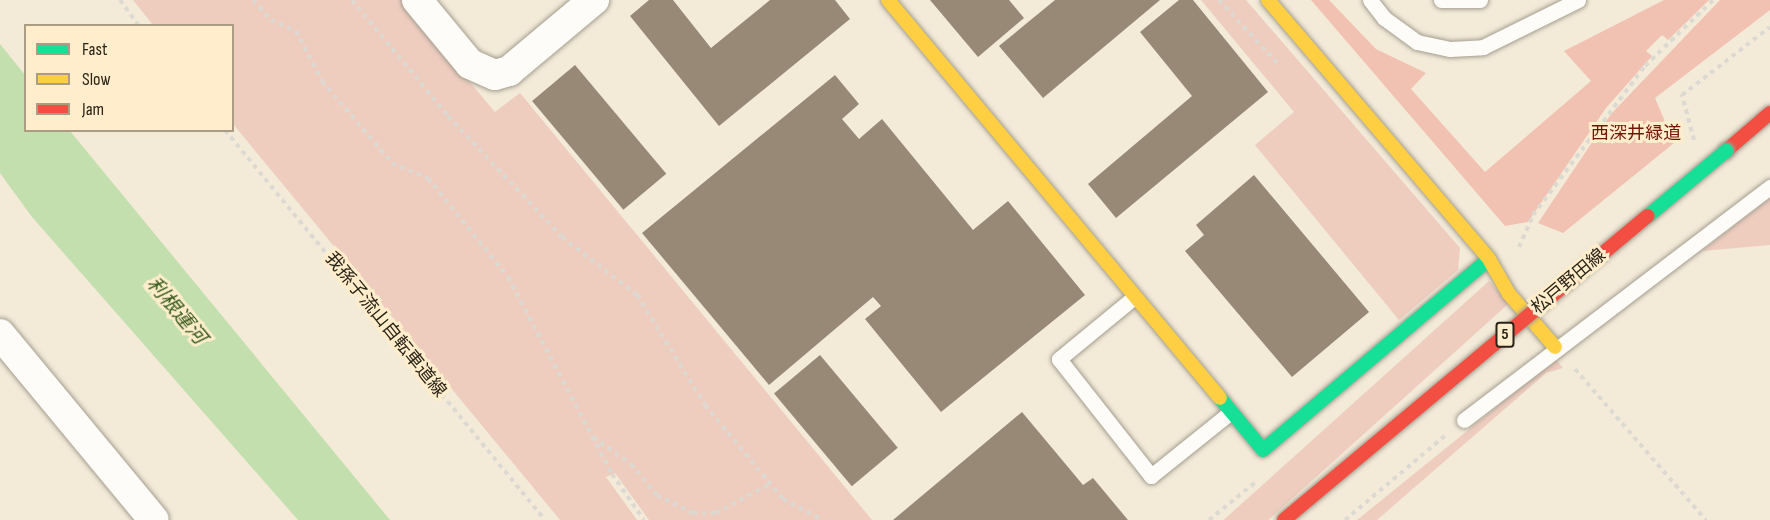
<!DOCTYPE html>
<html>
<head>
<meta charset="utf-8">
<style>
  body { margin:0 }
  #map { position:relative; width:1770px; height:520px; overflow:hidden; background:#f3ead8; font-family:"Sofia Sans Condensed","Noto Sans JP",sans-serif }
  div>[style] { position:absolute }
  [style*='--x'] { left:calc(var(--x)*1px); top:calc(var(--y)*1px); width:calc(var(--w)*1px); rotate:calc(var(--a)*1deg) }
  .green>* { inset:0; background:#eecdbf; transform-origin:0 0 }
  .forest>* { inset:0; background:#f1c2b1 }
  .water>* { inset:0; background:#c3dfad }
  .building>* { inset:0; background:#978976; transform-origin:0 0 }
  .path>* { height:4px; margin-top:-2px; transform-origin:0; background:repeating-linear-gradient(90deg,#dcd9d3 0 4.5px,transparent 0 9px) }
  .roads { filter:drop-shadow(0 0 2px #a49e8f) drop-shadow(0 0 2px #a49e8f) }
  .lane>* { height:15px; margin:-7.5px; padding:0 7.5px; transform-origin:7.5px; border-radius:7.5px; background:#fdfcf9 }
  .street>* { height:30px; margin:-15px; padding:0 15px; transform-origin:15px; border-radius:15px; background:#fdfcf9 }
  .fast>* { height:14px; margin:-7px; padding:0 7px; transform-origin:7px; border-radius:7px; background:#16e098 }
  .slow>* { height:14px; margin:-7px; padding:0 7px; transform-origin:7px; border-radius:7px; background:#ffcf43 }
  .jam>* { height:14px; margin:-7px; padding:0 7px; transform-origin:7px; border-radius:7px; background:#f24e42 }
  .bridges { filter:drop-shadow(0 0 2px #a49e8f) drop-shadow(0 0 2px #a49e8f) }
  .fast-bridge>* { height:14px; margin:-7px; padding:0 7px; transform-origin:7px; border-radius:7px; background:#16e098 }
  .jam-bridge>* { height:14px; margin:-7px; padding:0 7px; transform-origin:7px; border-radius:7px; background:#f24e42 }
  span { translate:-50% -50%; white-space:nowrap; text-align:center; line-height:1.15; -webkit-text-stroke:6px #ffedcc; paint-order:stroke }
  .shield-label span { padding:2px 4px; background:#ffedcc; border:2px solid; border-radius:4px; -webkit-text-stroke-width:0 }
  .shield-label { font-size:16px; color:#2a2418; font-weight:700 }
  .park-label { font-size:18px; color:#701605 }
  .street-label { font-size:18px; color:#2a2418 }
  .water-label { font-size:20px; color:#325819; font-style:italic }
  .legend { position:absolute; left:24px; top:24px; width:210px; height:108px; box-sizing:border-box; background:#ffedcc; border:2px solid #aa9d84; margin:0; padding:8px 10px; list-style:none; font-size:18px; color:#2a2418 }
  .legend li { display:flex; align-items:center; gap:12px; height:30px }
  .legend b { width:30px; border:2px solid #aa9d84 }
</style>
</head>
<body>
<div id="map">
  <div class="green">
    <div style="clip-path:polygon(133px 0,401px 0,495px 112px,520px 93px,872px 520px,649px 520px,615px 473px,606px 477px,637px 520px,560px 520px,233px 124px,232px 26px,153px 25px)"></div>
    <div style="clip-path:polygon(1201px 0,1246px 0,1460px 248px,1458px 270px,1399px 320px,1255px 145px,1294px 112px)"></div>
    <div style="clip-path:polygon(1770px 198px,1770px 245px,1702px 251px)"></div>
    <div style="left:1489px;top:281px;width:30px;height:374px;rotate:48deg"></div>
    <div style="clip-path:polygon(1556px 359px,1563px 368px,1546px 373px,1377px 520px,1357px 520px)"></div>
  </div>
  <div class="forest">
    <div style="clip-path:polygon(1311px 0,1329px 0,1376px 49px,1426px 73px,1411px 89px,1485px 172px,1591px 81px,1564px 51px,1664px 0,1709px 0,1668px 40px,1662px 35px,1646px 51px,1652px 56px,1606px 108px,1528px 222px,1505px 226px)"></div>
    <div style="clip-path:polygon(1720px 0,1770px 0,1770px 10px,1655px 98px,1674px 143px,1563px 233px,1538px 223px,1611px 114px)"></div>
  </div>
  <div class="water">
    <div style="clip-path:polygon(0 44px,25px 75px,26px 130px,70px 131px,390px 520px,298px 520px,32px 217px,0 173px)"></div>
  </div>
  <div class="building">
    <div style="clip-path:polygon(649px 0,673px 0,711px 48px,770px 0,835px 0,850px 19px,719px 126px,630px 16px)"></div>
    <div style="clip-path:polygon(930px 0,1009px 0,1024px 18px,978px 57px)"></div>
    <div style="clip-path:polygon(1055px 0,1160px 0,1043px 98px,999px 46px)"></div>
    <div style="clip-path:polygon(1179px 0,1193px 0,1268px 92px,1116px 218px,1088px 184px,1192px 96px,1140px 32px)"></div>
    <div style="left:575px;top:65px;width:142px;height:56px;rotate:50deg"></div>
    <div style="clip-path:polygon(835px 75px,859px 104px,842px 119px,859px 139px,882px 119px,973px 230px,1008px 201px,1085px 295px,941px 412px,865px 319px,881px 306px,873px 297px,769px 385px,642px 233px)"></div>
    <div style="clip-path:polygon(1254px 175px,1369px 312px,1292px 377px,1185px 251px,1204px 235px,1196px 225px)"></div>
    <div style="left:820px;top:355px;width:121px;height:60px;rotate:50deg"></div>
    <div style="clip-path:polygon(1022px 412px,1083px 485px,1093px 478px,1128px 520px,893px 520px)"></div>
  </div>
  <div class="path">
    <div style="--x:120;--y:0;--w:32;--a:54"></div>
    <div style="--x:253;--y:0;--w:27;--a:48"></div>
    <div style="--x:271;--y:20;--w:27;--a:24"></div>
    <div style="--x:296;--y:31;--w:56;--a:62.5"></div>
    <div style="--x:322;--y:81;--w:108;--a:49.5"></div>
    <div style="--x:392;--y:163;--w:39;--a:23"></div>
    <div style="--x:428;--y:178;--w:127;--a:51.1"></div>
    <div style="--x:508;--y:277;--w:223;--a:62.2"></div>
    <div style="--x:612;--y:474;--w:56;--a:55.2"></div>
    <div style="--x:352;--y:0;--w:151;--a:50.4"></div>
    <div style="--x:448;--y:116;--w:166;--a:46.7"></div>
    <div style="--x:562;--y:237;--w:95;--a:37.7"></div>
    <div style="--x:637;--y:295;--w:129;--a:58.3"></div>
    <div style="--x:705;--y:405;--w:122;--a:50.3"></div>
    <div style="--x:783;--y:499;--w:45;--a:27.7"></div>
    <div style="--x:1219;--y:0;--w:90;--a:47.3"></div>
    <div style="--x:225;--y:130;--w:504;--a:50.63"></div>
    <div style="--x:1694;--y:140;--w:47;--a:-104.9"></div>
    <div style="--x:1682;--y:95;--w:111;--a:-37.7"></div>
    <div style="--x:1519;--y:247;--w:35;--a:-66"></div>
    <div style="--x:1533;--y:215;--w:186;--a:-53.1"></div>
    <div style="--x:1645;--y:66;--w:95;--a:-44.1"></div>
    <div style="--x:1575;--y:369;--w:200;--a:49.1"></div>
    <div style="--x:593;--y:437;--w:47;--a:35.4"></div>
    <div style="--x:631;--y:464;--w:40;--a:50"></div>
    <div style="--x:657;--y:495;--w:40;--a:26.6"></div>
    <div style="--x:693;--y:513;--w:23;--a:0"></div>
    <div style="--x:716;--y:513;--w:61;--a:-28.2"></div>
    <div style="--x:1209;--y:520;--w:63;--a:-39.2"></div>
    <div style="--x:1345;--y:520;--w:133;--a:-40.1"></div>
  </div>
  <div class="roads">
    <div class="lane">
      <div style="--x:1370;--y:0;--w:23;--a:52"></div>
      <div style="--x:1384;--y:18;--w:41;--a:36"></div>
      <div style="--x:1417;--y:42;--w:34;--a:12"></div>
      <div style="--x:1450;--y:49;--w:33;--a:-3"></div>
      <div style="--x:1483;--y:47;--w:106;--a:-26.3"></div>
      <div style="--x:1441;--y:0;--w:39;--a:0"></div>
      <div style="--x:1133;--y:298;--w:96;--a:140.5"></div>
      <div style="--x:1059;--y:359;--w:149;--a:51.8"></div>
      <div style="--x:1151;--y:476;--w:102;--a:-38.7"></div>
      <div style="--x:1464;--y:420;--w:385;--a:-37.3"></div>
    </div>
    <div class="street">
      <div style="--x:417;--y:0;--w:83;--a:50.4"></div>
      <div style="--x:470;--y:64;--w:27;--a:24"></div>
      <div style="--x:495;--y:75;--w:15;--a:-16"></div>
      <div style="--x:509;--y:71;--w:111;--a:-39.9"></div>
      <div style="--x:0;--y:334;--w:241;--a:50.4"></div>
    </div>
    <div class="fast">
      <div style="--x:1220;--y:398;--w:67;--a:50.4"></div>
      <div style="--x:1263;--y:450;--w:296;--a:-40.2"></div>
    </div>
    <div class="slow">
      <div style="--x:888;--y:0;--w:518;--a:50.17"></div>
      <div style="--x:1268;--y:0;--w:340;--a:49.5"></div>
      <div style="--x:1489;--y:259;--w:40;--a:60.3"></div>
      <div style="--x:1509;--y:294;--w:70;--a:49"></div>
    </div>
    <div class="jam">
      <div style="--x:1726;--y:151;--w:58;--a:-40.8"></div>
    </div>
  </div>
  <div class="bridges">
    <div class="fast-bridge">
      <div style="--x:1648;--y:216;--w:102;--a:-39.8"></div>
    </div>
    <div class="jam-bridge">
      <div style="--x:1284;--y:520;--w:474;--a:-39.9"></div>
    </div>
  </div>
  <div class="shield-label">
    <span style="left:1505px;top:335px">5</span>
  </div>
  <div class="park-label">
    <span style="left:1636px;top:134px">西深井緑道</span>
  </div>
  <div class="street-label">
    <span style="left:1569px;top:282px;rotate:-40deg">松戸野田線</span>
    <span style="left:385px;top:325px;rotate:51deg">我孫子流山自転車道線</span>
  </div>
  <div class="water-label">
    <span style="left:176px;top:311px;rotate:50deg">利根運河</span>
  </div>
  <ul class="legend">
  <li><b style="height:8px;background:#16e098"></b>Fast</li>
  <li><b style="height:8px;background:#ffcf43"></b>Slow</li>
  <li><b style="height:8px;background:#f24e42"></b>Jam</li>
  </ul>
</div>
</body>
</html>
